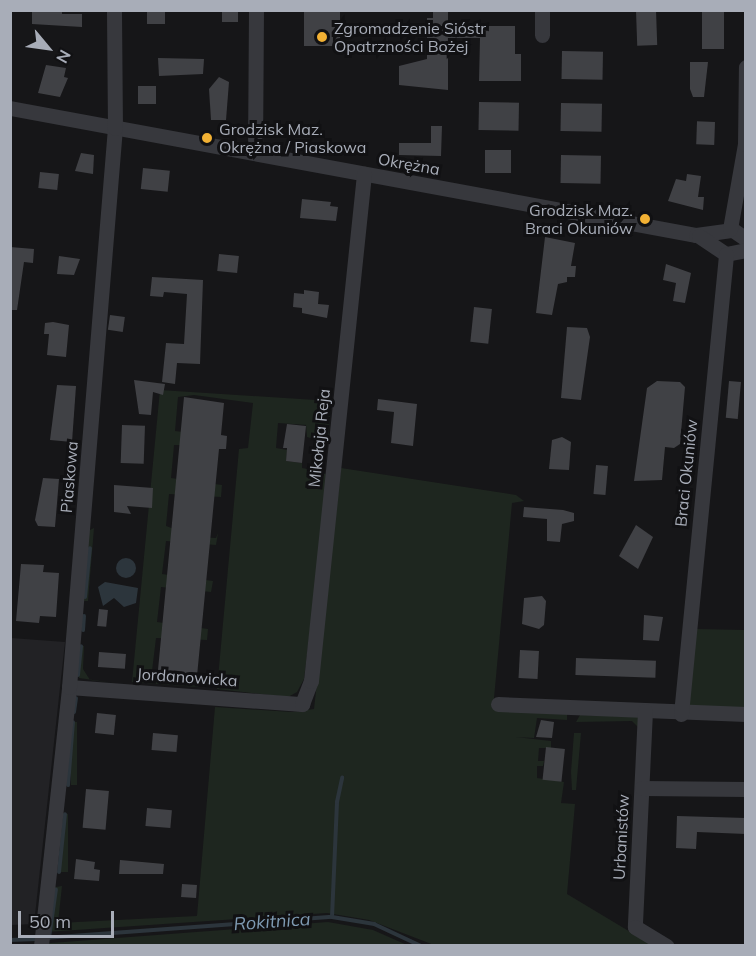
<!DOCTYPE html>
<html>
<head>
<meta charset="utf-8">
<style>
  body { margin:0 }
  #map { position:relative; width:756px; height:956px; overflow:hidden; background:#161618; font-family:Mulish,sans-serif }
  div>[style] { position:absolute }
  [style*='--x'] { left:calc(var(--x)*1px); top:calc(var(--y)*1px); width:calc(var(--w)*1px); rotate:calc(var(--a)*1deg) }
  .built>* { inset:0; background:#222225 }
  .green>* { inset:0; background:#1e261f; transform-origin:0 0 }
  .water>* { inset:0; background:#2c353c }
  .round { border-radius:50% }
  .stream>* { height:4px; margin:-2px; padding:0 2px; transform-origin:2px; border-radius:2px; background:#2c353c }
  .building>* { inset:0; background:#404145; transform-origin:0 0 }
  .street>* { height:15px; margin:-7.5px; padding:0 7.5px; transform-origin:7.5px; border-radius:7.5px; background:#37383d }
  .dots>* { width:16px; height:16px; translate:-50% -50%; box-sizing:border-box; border:3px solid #111113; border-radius:50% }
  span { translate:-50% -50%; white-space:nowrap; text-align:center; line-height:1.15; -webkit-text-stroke:6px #111113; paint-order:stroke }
  .poi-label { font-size:16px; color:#a8adb8 }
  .left { translate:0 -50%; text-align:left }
  .right { translate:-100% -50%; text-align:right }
  .street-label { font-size:16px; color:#a8adb8 }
  .water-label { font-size:18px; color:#7f9bb3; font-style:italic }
  .frame { position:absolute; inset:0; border:12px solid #a8adb8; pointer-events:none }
  .north { position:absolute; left:18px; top:18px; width:60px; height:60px; -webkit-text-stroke:4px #111113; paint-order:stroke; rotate:119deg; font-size:16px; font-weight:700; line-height:24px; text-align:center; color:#a8adb8 }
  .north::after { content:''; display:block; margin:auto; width:21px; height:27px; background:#a8adb8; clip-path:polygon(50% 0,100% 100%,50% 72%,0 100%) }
  .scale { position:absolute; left:18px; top:911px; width:96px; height:27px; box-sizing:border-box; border:3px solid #a8adb8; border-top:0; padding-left:8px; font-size:18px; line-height:21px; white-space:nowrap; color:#a8adb8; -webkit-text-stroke:4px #111113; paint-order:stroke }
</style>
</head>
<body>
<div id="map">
  <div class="built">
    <div style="clip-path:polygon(11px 638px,65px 642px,34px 924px,11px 925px)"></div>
  </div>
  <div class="green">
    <div style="clip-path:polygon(160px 390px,331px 401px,328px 443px,307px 437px,306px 425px,278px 423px,276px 448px,287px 450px,286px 461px,302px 463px,302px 468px,307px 469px,316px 463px,315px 473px,329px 474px,304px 679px,297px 692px,288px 697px,217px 689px,239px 449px,248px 448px,253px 403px,194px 395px,178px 397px,175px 431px,190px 433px,189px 445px,174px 445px,171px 478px,222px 485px,221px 497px,169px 494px,166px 526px,196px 537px,216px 538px,218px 533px,216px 545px,166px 541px,162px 574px,213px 581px,211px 592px,161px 587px,157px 622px,208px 629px,207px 640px,156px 638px,152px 671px,204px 676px,208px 683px,197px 687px,132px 682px)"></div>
    <div style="clip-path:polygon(341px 468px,516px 495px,524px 501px,512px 503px,493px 709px,567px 711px,567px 720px,537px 718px,534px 738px,516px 737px,551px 741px,551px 748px,539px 748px,538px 761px,544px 761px,543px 766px,537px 766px,537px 778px,564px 782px,561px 803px,575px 804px,567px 894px,652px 945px,434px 945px,369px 920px,327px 913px,46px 932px,49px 888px,62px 886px,58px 923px,197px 916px,215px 707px,292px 712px,314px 709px)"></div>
    <div style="clip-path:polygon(94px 528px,88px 601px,84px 601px,88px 531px)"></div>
    <div style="clip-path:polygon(695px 629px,745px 630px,745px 709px,686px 710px)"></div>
    <div style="clip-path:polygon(79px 646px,84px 646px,83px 669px,90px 680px,114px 683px,79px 678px)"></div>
    <div style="clip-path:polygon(580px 715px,643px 717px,642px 731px,632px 721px,576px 722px)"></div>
    <div style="left:71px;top:722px;width:6px;height:63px"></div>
    <div style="clip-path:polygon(574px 733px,581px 733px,576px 790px,572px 790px,571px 772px)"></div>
    <div style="left:60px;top:814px;width:8px;height:58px"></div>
    <div style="clip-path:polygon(328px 922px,373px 930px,407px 945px,11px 946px)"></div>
  </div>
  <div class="water">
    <div class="round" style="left:116px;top:558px;width:20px;height:20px"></div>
    <div style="clip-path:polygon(105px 582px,138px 588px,136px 603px,124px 607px,114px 598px,103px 606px,98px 587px)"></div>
  </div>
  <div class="stream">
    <div style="--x:85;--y:597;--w:49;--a:-84.2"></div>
    <div style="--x:83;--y:630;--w:14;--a:-86"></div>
    <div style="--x:78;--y:675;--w:29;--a:-84"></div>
    <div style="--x:74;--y:712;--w:14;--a:-82"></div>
    <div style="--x:68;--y:785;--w:63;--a:-85.5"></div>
    <div style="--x:59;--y:872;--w:58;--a:-84.1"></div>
    <div style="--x:332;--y:917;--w:115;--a:-87.5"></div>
    <div style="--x:337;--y:802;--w:25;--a:-78"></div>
    <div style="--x:44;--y:938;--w:289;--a:-4.2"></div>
    <div style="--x:332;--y:917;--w:43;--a:9.5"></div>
    <div style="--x:374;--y:924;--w:52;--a:25.1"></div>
    <div style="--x:49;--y:938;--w:49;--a:-81.9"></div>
    <div style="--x:10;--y:940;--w:27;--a:-2"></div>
  </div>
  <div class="building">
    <div style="clip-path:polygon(62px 10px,62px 14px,82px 14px,82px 27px,32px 24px,32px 11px)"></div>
    <div style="left:147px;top:10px;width:18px;height:14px"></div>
    <div style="left:222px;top:10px;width:16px;height:12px"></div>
    <div style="left:304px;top:10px;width:36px;height:36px"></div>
    <div style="clip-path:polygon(433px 10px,448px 10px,448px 26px,515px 26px,515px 54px,521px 54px,521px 81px,479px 81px,480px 38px,448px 38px,448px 90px,399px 85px,399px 66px,427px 59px,427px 18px,433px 18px)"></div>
    <div style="left:656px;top:10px;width:35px;height:20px;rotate:88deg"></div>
    <div style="left:702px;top:10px;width:22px;height:39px"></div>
    <div style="left:562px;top:51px;width:41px;height:28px;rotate:1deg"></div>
    <div style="clip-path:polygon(158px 58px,204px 59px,203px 74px,159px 76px)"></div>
    <div style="clip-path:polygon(690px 62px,708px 62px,704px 97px,693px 97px,690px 89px)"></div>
    <div style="clip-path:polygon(46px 65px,66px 68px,64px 77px,68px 78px,60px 97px,38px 93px)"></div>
    <div style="clip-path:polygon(219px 77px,229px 82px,226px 120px,211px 120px,209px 89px)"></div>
    <div style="left:138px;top:86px;width:18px;height:18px"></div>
    <div style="left:479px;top:102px;width:40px;height:28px;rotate:1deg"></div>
    <div style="left:561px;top:103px;width:41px;height:28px;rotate:1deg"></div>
    <div style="left:715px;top:122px;width:23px;height:18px;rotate:92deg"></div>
    <div style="clip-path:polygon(431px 126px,442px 126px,441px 156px,399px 155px,399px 143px,431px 143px)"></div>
    <div style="left:485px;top:150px;width:26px;height:23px"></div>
    <div style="clip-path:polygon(81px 153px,94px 155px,93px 174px,75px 171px)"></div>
    <div style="left:561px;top:155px;width:40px;height:28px;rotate:1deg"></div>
    <div style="left:143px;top:168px;width:27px;height:21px;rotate:6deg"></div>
    <div style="left:40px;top:172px;width:19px;height:16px;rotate:6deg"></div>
    <div style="clip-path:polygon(687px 174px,701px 176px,698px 197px,704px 197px,703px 210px,668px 201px,676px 179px,686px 181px)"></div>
    <div style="clip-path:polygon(302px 199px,331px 202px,330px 206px,338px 207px,336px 221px,300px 218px)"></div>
    <div style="clip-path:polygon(545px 237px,575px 243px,571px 266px,576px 266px,575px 277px,567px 277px,567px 282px,558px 284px,552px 315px,536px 313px)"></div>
    <div style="clip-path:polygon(10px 247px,34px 249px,33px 263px,24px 262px,17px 310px,10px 310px)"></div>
    <div style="left:219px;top:254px;width:20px;height:17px;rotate:6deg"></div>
    <div style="clip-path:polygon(59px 256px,80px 259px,74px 275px,57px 274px)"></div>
    <div style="clip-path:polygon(666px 264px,691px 273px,685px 303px,673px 301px,676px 283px,663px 280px)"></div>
    <div style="clip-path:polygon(152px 277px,203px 280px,200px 364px,177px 363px,175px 384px,162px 382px,166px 343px,184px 344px,187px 294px,164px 292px,163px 297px,150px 296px)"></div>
    <div style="clip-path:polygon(304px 290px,319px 292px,318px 304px,329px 305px,327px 318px,302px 313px,302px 308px,293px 307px,294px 293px,304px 294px)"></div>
    <div style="left:474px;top:307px;width:18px;height:35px;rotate:6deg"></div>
    <div style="left:110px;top:315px;width:15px;height:15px;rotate:8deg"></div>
    <div style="clip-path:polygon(53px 322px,69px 325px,66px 357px,47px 355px,49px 334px,44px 334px,45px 323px)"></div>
    <div style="clip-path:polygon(567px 327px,587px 328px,590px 337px,581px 400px,561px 398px)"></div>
    <div style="clip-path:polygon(134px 380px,165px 384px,163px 395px,153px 392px,151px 415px,139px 414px)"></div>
    <div style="clip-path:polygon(657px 381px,680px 382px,685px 387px,680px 444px,674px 448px,665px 447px,662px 480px,634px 481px,647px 388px)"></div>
    <div style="left:729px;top:381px;width:12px;height:37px;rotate:5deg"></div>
    <div style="clip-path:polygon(57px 385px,76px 386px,72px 442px,50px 440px)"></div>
    <div style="clip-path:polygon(184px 397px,224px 403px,221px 435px,227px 436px,226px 449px,219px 449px,197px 676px,158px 670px)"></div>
    <div style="clip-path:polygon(378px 399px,417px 404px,413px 446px,391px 443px,394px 412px,377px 410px)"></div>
    <div style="clip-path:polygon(287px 424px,306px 426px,302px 463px,286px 461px,287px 448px,283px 448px)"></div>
    <div style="left:122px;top:425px;width:23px;height:38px;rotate:2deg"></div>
    <div style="clip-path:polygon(562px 437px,571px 442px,569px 470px,549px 469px,552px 440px)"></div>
    <div style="left:596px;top:465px;width:12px;height:29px;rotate:5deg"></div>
    <div style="clip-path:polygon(43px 478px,59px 479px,55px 527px,38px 526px,35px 520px)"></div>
    <div style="clip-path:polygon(114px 485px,153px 488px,152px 508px,127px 506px,131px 514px,114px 512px)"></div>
    <div style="clip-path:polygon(524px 507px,563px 510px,574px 513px,574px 521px,562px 524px,560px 542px,547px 541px,547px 519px,523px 517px)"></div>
    <div style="clip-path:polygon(636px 525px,653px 537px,638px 569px,619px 556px)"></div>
    <div style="clip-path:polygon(21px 564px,44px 565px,43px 572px,59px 573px,56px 617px,40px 616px,39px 623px,16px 621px)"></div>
    <div style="clip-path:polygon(542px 596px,546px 601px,544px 625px,539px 629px,522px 624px,524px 598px)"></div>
    <div style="left:99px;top:609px;width:9px;height:17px;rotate:6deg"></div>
    <div style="clip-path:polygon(644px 615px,663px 617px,659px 641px,643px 640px)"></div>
    <div style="left:520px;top:650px;width:19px;height:28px;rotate:3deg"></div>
    <div style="left:99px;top:652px;width:27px;height:15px;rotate:4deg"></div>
    <div style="left:576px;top:658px;width:80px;height:17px;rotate:2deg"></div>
    <div style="left:97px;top:713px;width:19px;height:20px;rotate:6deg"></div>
    <div style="clip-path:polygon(541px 720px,554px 722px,552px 738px,536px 737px)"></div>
    <div style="left:153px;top:733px;width:25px;height:17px;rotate:5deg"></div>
    <div style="left:546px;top:747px;width:19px;height:33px;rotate:6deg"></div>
    <div style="left:86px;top:789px;width:23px;height:39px;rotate:5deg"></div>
    <div style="left:147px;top:808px;width:25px;height:18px;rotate:5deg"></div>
    <div style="clip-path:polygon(677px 816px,746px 818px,746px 834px,697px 832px,696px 849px,676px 848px)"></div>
    <div style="clip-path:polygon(76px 859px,95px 862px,94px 869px,100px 870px,99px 881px,74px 879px)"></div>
    <div style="clip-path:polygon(120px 860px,164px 864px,163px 874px,119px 874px)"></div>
    <div style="left:182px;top:884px;width:15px;height:13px;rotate:4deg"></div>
  </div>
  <div class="street">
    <div style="--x:542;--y:35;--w:25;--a:-90"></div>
    <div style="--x:10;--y:108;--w:698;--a:10.49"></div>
    <div style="--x:696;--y:235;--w:37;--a:-8"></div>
    <div style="--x:733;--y:230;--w:16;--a:35"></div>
    <div style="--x:255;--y:153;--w:143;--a:-89.6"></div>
    <div style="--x:730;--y:229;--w:86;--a:-80"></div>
    <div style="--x:745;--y:144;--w:77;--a:-89.3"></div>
    <div style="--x:699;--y:236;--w:32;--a:34"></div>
    <div style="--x:726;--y:254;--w:20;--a:-11"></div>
    <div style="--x:69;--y:687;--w:234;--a:4.2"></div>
    <div style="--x:302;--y:704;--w:25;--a:-69"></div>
    <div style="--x:311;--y:681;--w:510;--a:-84.03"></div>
    <div style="--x:498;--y:704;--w:248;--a:2.3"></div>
    <div style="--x:645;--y:711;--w:216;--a:92.7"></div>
    <div style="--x:635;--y:927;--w:37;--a:31"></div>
    <div style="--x:681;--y:714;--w:462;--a:-84.4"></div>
    <div style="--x:642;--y:788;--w:104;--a:0.6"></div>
    <div style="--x:41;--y:946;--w:261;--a:-83.8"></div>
    <div style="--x:69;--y:687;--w:561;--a:-85.3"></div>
    <div style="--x:115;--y:128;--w:118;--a:-90.5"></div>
  </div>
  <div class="dots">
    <div style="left:322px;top:37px;background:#f2b134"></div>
    <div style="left:207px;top:138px;background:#f2b134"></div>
    <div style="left:645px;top:219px;background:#f2b134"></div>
  </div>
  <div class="poi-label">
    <span class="left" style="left:334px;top:37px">Zgromadzenie Sióstr<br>Opatrzności Bożej</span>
    <span class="left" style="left:219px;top:138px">Grodzisk Maz.<br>Okrężna / Piaskowa</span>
    <span class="right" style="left:633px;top:219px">Grodzisk Maz.<br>Braci Okuniów</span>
  </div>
  <div class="street-label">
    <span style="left:409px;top:164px;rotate:10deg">Okrężna</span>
    <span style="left:319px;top:438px;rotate:-84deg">Mikołaja Reja</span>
    <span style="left:686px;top:473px;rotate:-84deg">Braci Okuniów</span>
    <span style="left:69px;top:477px;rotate:-85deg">Piaskowa</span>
    <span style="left:187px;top:677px;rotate:4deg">Jordanowicka</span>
    <span style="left:621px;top:837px;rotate:-87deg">Urbanistów</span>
  </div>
  <div class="water-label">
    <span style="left:272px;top:922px;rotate:-4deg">Rokitnica</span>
  </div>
  <div class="frame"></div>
  <div class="north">N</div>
  <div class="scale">50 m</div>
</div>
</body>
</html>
